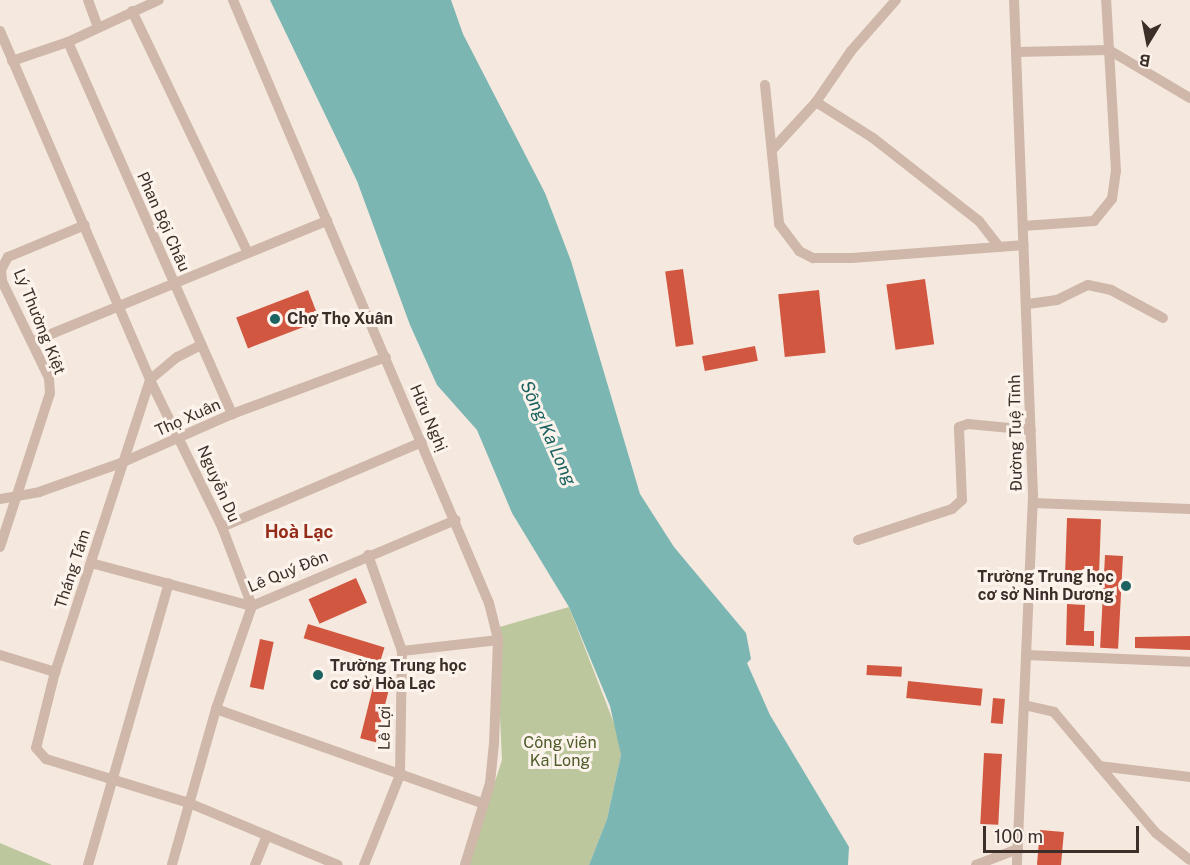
<!DOCTYPE html>
<html>
<head>
<meta charset="utf-8">
<style>
  body { margin:0 }
  #map { position:relative; width:1190px; height:865px; overflow:hidden; background:#f5e9df; font-family:"Public Sans",sans-serif }
  div>[style] { position:absolute }
  [style*='--x'] { left:calc(var(--x)*1px); top:calc(var(--y)*1px); width:calc(var(--w)*1px); rotate:calc(var(--a)*1deg) }
  .green>* { inset:0; background:#bcc79d }
  .water>* { inset:0; background:#7bb6b3 }
  .building>* { inset:0; background:#d25740; transform-origin:0 0 }
  .minor>* { height:10px; margin:-5px; padding:0 5px; transform-origin:5px; border-radius:5px; background:#cfb7a9 }
  .dots>* { width:16px; height:16px; translate:-50% -50%; box-sizing:border-box; border:3px solid #fcf4ec; border-radius:50% }
  span { translate:-50% -50%; white-space:nowrap; text-align:center; line-height:1.15; -webkit-text-stroke:6px #fcf4ec; paint-order:stroke }
  .street-label { font-size:16px; color:#3c2e29 }
  .poi-label { font-size:16px; color:#3c2e29; font-weight:700 }
  .left { translate:0 -50%; text-align:left }
  .right { translate:-100% -50%; text-align:right }
  .park-label { font-size:16px; color:#4f5d2a }
  .water-label { font-size:18px; color:#1a6361; font-style:italic }
  .neighbourhood-label { font-size:18px; color:#942c19; font-weight:700 }
  .north { position:absolute; left:1118px; top:12px; width:60px; height:60px; -webkit-text-stroke:4px #fcf4ec; paint-order:stroke; rotate:190deg; font-size:16px; font-weight:700; line-height:24px; text-align:center; color:#3c2e29 }
  .north::after { content:''; display:block; margin:auto; width:21px; height:27px; background:#3c2e29; clip-path:polygon(50% 0,100% 100%,50% 72%,0 100%) }
  .scale { position:absolute; left:983px; top:826px; width:156px; height:27px; box-sizing:border-box; border:3px solid #3c2e29; border-top:0; padding-left:8px; font-size:18px; line-height:21px; white-space:nowrap; color:#3c2e29; -webkit-text-stroke:4px #fcf4ec; paint-order:stroke }
</style>
</head>
<body>
<div id="map">
  <div class="green">
    <div style="clip-path:polygon(569px 607px,617px 731px,621px 755px,607px 819px,589px 865px,468px 865px,502px 760px,496px 628px)"></div>
    <div style="clip-path:polygon(0 843px,52px 865px,0 865px)"></div>
  </div>
  <div class="water">
    <div style="clip-path:polygon(270px 0,451px 0,463px 34px,545px 193px,571px 261px,640px 494px,674px 547px,746px 633px,751px 659px,747px 663px,770px 715px,849px 847px,848px 865px,589px 865px,607px 819px,621px 755px,610px 706px,569px 607px,512px 513px,477px 430px,437px 385px,410px 325px,357px 181px)"></div>
  </div>
  <div class="building">
    <div style="left:683px;top:269px;width:76px;height:18px;rotate:82deg"></div>
    <div style="left:925px;top:279px;width:66px;height:39px;rotate:82deg"></div>
    <div style="left:308px;top:290px;width:33px;height:77px;rotate:69deg"></div>
    <div style="left:819px;top:290px;width:63px;height:41px;rotate:84deg"></div>
    <div style="left:755px;top:346px;width:15px;height:54px;rotate:79deg"></div>
    <div style="left:1067px;top:518px;width:34px;height:55px;rotate:2deg"></div>
    <div style="left:1105px;top:555px;width:18px;height:93px;rotate:3deg"></div>
    <div style="left:356px;top:578px;width:27px;height:52px;rotate:66deg"></div>
    <div style="clip-path:polygon(1067px 604px,1085px 605px,1084px 631px,1094px 631px,1094px 646px,1066px 645px)"></div>
    <div style="left:308px;top:624px;width:80px;height:15px;rotate:17deg"></div>
    <div style="clip-path:polygon(1190px 636px,1190px 650px,1135px 648px,1135px 637px)"></div>
    <div style="left:260px;top:639px;width:14px;height:49px;rotate:12deg"></div>
    <div style="left:867px;top:665px;width:35px;height:10px;rotate:3deg"></div>
    <div style="left:908px;top:681px;width:75px;height:17px;rotate:6deg"></div>
    <div style="left:374px;top:683px;width:16px;height:57px;rotate:14deg"></div>
    <div style="left:993px;top:698px;width:12px;height:25px;rotate:5deg"></div>
    <div style="left:984px;top:753px;width:18px;height:71px;rotate:3deg"></div>
    <div style="left:1040px;top:830px;width:24px;height:35px;rotate:5deg"></div>
  </div>
  <div class="minor">
    <div style="--x:88;--y:0;--w:29;--a:70"></div>
    <div style="--x:233;--y:0;--w:655;--a:67"></div>
    <div style="--x:489;--y:603;--w:38;--a:76"></div>
    <div style="--x:498;--y:640;--w:103;--a:92.2"></div>
    <div style="--x:494;--y:743;--w:40;--a:95.7"></div>
    <div style="--x:490;--y:783;--w:86;--a:107"></div>
    <div style="--x:1014;--y:0;--w:496;--a:87.8"></div>
    <div style="--x:1033;--y:496;--w:369;--a:92.5"></div>
    <div style="--x:132;--y:11;--w:266;--a:64.4"></div>
    <div style="--x:0;--y:31;--w:380;--a:66.7"></div>
    <div style="--x:150;--y:380;--w:164;--a:63.9"></div>
    <div style="--x:222;--y:527;--w:85;--a:69.2"></div>
    <div style="--x:252;--y:606;--w:109;--a:109.3"></div>
    <div style="--x:216;--y:709;--w:162;--a:105.8"></div>
    <div style="--x:68;--y:42;--w:407;--a:66.2"></div>
    <div style="--x:1016;--y:52;--w:93;--a:-1.2"></div>
    <div style="--x:1109;--y:50;--w:94;--a:30.7"></div>
    <div style="--x:12;--y:61;--w:59;--a:-18.7"></div>
    <div style="--x:68;--y:42;--w:100;--a:-24.8"></div>
    <div style="--x:765;--y:85;--w:140;--a:84.2"></div>
    <div style="--x:779;--y:224;--w:34;--a:53"></div>
    <div style="--x:799;--y:251;--w:16;--a:27"></div>
    <div style="--x:813;--y:258;--w:39;--a:0"></div>
    <div style="--x:852;--y:258;--w:172;--a:-4.3"></div>
    <div style="--x:816;--y:102;--w:67;--a:32.3"></div>
    <div style="--x:873;--y:138;--w:135;--a:38.1"></div>
    <div style="--x:979;--y:221;--w:33;--a:52"></div>
    <div style="--x:772;--y:150;--w:65;--a:-47.5"></div>
    <div style="--x:816;--y:102;--w:62;--a:-55.5"></div>
    <div style="--x:851;--y:51;--w:68;--a:-48.6"></div>
    <div style="--x:1023;--y:226;--w:71;--a:-4"></div>
    <div style="--x:1094;--y:221;--w:28;--a:-51"></div>
    <div style="--x:1112;--y:199;--w:28;--a:-82"></div>
    <div style="--x:1116;--y:171;--w:171;--a:-93.3"></div>
    <div style="--x:1028;--y:304;--w:29;--a:-8"></div>
    <div style="--x:1057;--y:300;--w:34;--a:-26"></div>
    <div style="--x:1088;--y:285;--w:24;--a:12"></div>
    <div style="--x:1111;--y:290;--w:59;--a:28.3"></div>
    <div style="--x:34;--y:341;--w:317;--a:-22.3"></div>
    <div style="--x:201;--y:345;--w:27;--a:153"></div>
    <div style="--x:177;--y:357;--w:35;--a:140"></div>
    <div style="--x:150;--y:380;--w:307;--a:108"></div>
    <div style="--x:55;--y:672;--w:78;--a:104"></div>
    <div style="--x:36;--y:748;--w:15;--a:48"></div>
    <div style="--x:46;--y:759;--w:150;--a:17.1"></div>
    <div style="--x:189;--y:803;--w:161;--a:22.6"></div>
    <div style="--x:0;--y:499;--w:40;--a:-10"></div>
    <div style="--x:39;--y:492;--w:87;--a:-19.5"></div>
    <div style="--x:121;--y:463;--w:121;--a:-23.8"></div>
    <div style="--x:232;--y:414;--w:164;--a:-20.3"></div>
    <div style="--x:1033;--y:503;--w:157;--a:2.2"></div>
    <div style="--x:222;--y:527;--w:217;--a:-23"></div>
    <div style="--x:858;--y:540;--w:99;--a:-18.3"></div>
    <div style="--x:952;--y:509;--w:13;--a:-42"></div>
    <div style="--x:962;--y:500;--w:73;--a:-92.4"></div>
    <div style="--x:959;--y:427;--w:9;--a:-18"></div>
    <div style="--x:968;--y:424;--w:63;--a:5.4"></div>
    <div style="--x:0;--y:547;--w:162;--a:-72"></div>
    <div style="--x:50;--y:393;--w:15;--a:-94"></div>
    <div style="--x:49;--y:378;--w:108;--a:-115.9"></div>
    <div style="--x:2;--y:281;--w:11;--a:-95"></div>
    <div style="--x:1;--y:270;--w:15;--a:-62"></div>
    <div style="--x:8;--y:257;--w:83;--a:-22.6"></div>
    <div style="--x:91;--y:563;--w:167;--a:15"></div>
    <div style="--x:252;--y:606;--w:221;--a:-22.9"></div>
    <div style="--x:402;--y:651;--w:97;--a:-6.5"></div>
    <div style="--x:0;--y:655;--w:58;--a:17.2"></div>
    <div style="--x:1026;--y:655;--w:164;--a:2.4"></div>
    <div style="--x:1024;--y:705;--w:31;--a:13"></div>
    <div style="--x:1054;--y:712;--w:158;--a:49.9"></div>
    <div style="--x:1156;--y:833;--w:43;--a:38.5"></div>
    <div style="--x:216;--y:709;--w:284;--a:19.5"></div>
    <div style="--x:1099;--y:766;--w:92;--a:6.9"></div>
    <div style="--x:88;--y:865;--w:293;--a:-74"></div>
    <div style="--x:255;--y:865;--w:32;--a:-68"></div>
    <div style="--x:364;--y:865;--w:97;--a:-68.2"></div>
    <div style="--x:400;--y:775;--w:124;--a:-89.1"></div>
    <div style="--x:402;--y:651;--w:102;--a:-109.5"></div>
    <div style="--x:976;--y:865;--w:45;--a:-20.9"></div>
  </div>
  <div class="dots">
    <div style="left:275px;top:319px;background:#1a6361"></div>
    <div style="left:1126px;top:586px;background:#1a6361"></div>
    <div style="left:318px;top:675px;background:#1a6361"></div>
  </div>
  <div class="street-label">
    <span style="left:163px;top:222px;rotate:66deg">Phan Bội Châu</span>
    <span style="left:39px;top:322px;rotate:68deg">Lý Thường Kiệt</span>
    <span style="left:188px;top:418px;rotate:-24deg">Thọ Xuân</span>
    <span style="left:428px;top:418px;rotate:67deg">Hữu Nghị</span>
    <span style="left:1016px;top:433px;rotate:-91deg">Đường Tuệ Tĩnh</span>
    <span style="left:218px;top:484px;rotate:66deg">Nguyễn Du</span>
    <span style="left:73px;top:569px;rotate:-72deg">Tháng Tám</span>
    <span style="left:288px;top:572px;rotate:-22deg">Lê Quý Đôn</span>
    <span style="left:385px;top:728px;rotate:-89deg">Lê Lợi</span>
  </div>
  <div class="poi-label">
    <span class="left" style="left:287px;top:319px">Chợ Thọ Xuân</span>
    <span class="right" style="left:1114px;top:586px">Trường Trung học<br>cơ sở Ninh Dương</span>
    <span class="left" style="left:330px;top:675px">Trường Trung học<br>cơ sở Hòa Lạc</span>
  </div>
  <div class="park-label">
    <span style="left:560px;top:752px">Công viên<br>Ka Long</span>
  </div>
  <div class="water-label">
    <span style="left:548px;top:433px;rotate:66deg">Sông Ka Long</span>
  </div>
  <div class="neighbourhood-label">
    <span style="left:299px;top:532px">Hoà Lạc</span>
  </div>
  <div class="north">B</div>
  <div class="scale">100 m</div>
</div>
</body>
</html>
